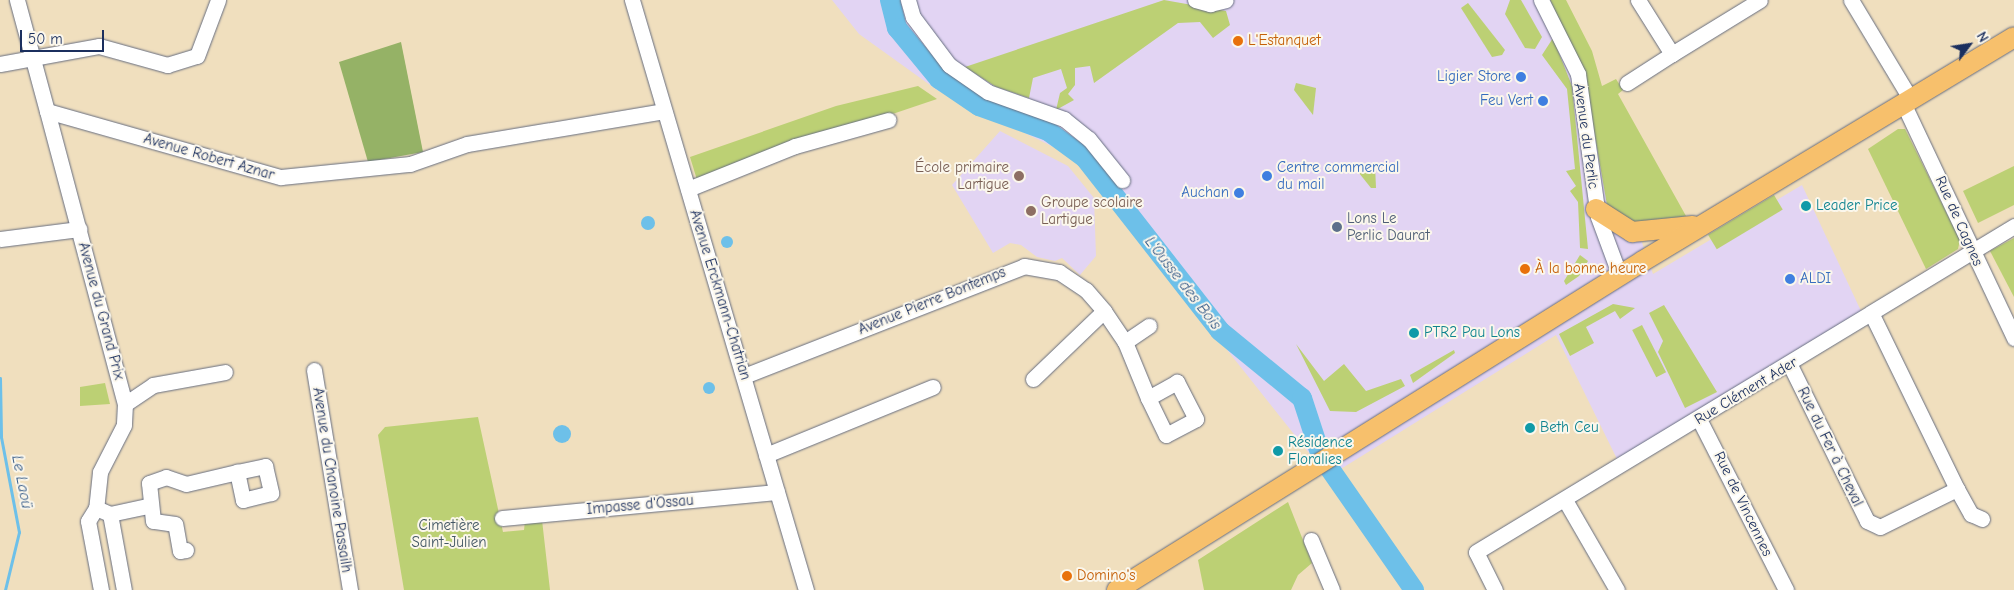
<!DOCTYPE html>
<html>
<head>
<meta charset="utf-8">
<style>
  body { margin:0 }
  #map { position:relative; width:2014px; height:590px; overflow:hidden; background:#f0dfbe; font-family:"Comic Neue",sans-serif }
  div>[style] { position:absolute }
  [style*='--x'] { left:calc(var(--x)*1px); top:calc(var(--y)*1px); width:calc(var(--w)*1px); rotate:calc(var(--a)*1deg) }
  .built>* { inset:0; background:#e2d4f3 }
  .green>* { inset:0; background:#bcd074; transform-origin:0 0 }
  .forest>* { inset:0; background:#95b266 }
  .water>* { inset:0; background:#6dc0e9 }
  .round { border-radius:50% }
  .stream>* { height:3px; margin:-1.5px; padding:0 1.5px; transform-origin:1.5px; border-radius:1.5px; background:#6dc0e9 }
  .river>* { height:20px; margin:-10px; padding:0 10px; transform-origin:10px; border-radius:10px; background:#6dc0e9 }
  .roads { filter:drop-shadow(0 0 1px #666d80) drop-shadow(0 0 1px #666d80) }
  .minor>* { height:15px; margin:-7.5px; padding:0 7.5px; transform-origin:7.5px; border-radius:7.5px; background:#fff }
  .major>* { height:20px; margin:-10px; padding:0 10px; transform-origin:10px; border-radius:10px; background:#f7c06c }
  .dots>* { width:14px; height:14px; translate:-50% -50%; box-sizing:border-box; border:2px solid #fbf7ec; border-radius:50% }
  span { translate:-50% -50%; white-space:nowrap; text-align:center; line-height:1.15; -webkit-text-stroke:4px #fbf7ec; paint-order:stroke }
  .food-label { font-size:15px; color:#c56008 }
  .left { translate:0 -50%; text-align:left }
  .shop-label { font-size:15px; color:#366cbe }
  .right { translate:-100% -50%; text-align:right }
  .street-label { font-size:15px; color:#1b2f5e }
  .education-label { font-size:15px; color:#785e54 }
  .culture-label { font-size:15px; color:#0d838f }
  .service-label { font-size:15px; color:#4e5e75 }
  .park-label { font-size:15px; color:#435764 }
  .water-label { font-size:16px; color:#345a88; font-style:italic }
  .north { position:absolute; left:1944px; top:20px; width:50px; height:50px; -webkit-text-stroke:4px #fbf7ec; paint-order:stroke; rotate:59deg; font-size:14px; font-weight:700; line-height:20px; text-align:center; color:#1b2f5e }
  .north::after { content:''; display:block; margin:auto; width:18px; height:22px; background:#1b2f5e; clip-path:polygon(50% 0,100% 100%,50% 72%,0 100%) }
  .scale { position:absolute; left:20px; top:30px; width:84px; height:22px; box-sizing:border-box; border:2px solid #1b2f5e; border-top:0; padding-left:6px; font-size:15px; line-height:18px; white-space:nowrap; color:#1b2f5e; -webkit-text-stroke:4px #fbf7ec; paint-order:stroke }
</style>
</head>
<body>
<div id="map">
  <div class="built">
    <div style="clip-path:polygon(832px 0,1557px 0,1653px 274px,1802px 185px,1861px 311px,1617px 459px,1556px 335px,1328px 477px,1074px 157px,937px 90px,859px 34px)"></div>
    <div style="clip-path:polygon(1000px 131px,1068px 166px,1094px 198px,1096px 256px,1080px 275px,1062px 258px,1055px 261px,1037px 257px,1021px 245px,1010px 243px,993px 253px,952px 185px)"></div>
  </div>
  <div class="green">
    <div style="clip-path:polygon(1164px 0,1226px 11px,1230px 25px,1213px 38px,1200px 22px,1178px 23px,1094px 83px,1090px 66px,1075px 68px,1075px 85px,1068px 94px,1074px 100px,1056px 110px,1060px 93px,1067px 88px,1061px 69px,1033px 78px,1029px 98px,996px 87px,965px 67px)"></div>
    <div style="clip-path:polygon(1510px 0,1521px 0,1542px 37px,1535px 49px,1525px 48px,1505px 14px)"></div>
    <div style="clip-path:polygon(1550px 0,1566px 0,1592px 51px,1602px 86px,1616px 79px,1623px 90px,1618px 94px,1686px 216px,1641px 228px,1607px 205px,1584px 74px)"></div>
    <div style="clip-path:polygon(1468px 3px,1505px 50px,1502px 55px,1492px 57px,1461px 8px)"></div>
    <div style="clip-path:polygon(1553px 38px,1572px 86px,1588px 249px,1580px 248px,1578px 202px,1570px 191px,1576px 186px,1566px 171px,1575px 169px,1567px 89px,1542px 55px)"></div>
    <div style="clip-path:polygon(1296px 83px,1316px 88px,1313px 115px,1294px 90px)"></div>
    <div style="clip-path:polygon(918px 86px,937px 99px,697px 180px,690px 157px,836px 106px)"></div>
    <div style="clip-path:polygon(1898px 129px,1905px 129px,1960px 240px,1958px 249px,1926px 269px,1868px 149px)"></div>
    <div style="clip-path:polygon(1351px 163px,1375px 165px,1376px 188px,1371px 188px)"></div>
    <div style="clip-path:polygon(2014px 166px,2014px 205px,1978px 223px,1963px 191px)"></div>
    <div style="left:1774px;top:195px;width:17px;height:77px;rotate:59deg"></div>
    <div style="clip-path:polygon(2014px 238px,2014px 297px,1990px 251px)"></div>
    <div style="clip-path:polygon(1580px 255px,1588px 261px,1579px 276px,1566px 285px,1564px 281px)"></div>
    <div style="clip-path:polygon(1613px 304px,1635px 308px,1620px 319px,1615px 311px,1586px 327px,1594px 343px,1570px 356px,1559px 334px)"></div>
    <div style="clip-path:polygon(1664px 305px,1717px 392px,1685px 408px,1658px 352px,1663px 341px,1649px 313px)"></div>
    <div style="left:1642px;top:325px;width:53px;height:11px;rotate:63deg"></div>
    <div style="clip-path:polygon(1296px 344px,1324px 381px,1344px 364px,1366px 391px,1401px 379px,1405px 386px,1356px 412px,1330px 411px)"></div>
    <div style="clip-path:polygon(1454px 350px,1455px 353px,1413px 383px,1410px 375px)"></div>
    <div style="clip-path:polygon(105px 383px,110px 404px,80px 406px,80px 387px)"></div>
    <div style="clip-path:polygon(478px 417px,503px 532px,524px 530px,525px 521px,542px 520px,550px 590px,404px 590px,378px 435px,385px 427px)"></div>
    <div style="clip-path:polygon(1288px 502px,1312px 563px,1298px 575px,1291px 590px,1204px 590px,1198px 560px)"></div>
  </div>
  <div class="forest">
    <div style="clip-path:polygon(401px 42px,423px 152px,368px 162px,339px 62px)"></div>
  </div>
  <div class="water">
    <div class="round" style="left:641px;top:216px;width:14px;height:14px"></div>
    <div class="round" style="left:721px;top:236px;width:12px;height:12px"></div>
    <div class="round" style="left:703px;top:382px;width:12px;height:12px"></div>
    <div class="round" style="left:553px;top:425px;width:18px;height:18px"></div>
  </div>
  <div class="stream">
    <div style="--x:0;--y:378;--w:59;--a:89"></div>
    <div style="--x:1;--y:437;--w:97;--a:79.3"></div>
    <div style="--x:19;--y:532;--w:60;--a:103.6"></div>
  </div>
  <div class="river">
    <div style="--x:890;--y:0;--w:29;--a:76"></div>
    <div style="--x:897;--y:28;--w:66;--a:50.5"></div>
    <div style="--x:939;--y:79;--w:48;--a:34"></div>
    <div style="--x:979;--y:106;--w:73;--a:19.9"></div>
    <div style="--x:1048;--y:131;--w:46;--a:36.1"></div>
    <div style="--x:1085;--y:158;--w:219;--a:52"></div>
    <div style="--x:1220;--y:331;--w:106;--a:39.3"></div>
    <div style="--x:1302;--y:398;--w:61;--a:71.9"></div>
    <div style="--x:1321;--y:456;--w:163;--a:55.2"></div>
  </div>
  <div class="roads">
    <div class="minor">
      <div style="--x:17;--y:0;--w:115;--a:74.9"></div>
      <div style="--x:47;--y:111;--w:243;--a:15.8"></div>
      <div style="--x:281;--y:177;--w:130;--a:-5.8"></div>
      <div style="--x:410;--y:164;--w:60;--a:-19.3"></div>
      <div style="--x:467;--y:144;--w:200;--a:-9.5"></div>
      <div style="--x:632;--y:0;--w:615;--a:73.57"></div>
      <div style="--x:908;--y:0;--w:18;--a:74"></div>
      <div style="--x:913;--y:17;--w:60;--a:53.1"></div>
      <div style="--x:949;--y:65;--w:47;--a:34.7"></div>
      <div style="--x:988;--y:92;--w:81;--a:19.6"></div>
      <div style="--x:1064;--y:119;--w:32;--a:39"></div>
      <div style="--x:1089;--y:139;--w:53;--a:51.2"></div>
      <div style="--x:1195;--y:0;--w:16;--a:15"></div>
      <div style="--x:1210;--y:4;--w:16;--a:-14"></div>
      <div style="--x:1541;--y:0;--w:83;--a:63.4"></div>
      <div style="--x:1578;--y:74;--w:144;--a:82"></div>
      <div style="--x:1598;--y:217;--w:63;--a:69.6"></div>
      <div style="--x:1638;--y:0;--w:64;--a:57.8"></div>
      <div style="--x:1672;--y:54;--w:103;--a:-31.5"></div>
      <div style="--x:1851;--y:0;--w:117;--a:59"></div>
      <div style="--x:0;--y:64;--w:101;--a:-10.3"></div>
      <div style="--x:99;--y:46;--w:71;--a:15.6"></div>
      <div style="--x:167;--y:65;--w:31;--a:-17"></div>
      <div style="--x:197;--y:56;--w:60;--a:-69.4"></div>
      <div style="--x:1627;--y:83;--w:54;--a:-32.8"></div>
      <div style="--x:1904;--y:105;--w:258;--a:64.7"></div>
      <div style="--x:47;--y:111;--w:303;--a:75.1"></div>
      <div style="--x:125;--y:404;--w:21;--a:93"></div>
      <div style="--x:124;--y:425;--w:53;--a:117.1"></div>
      <div style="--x:100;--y:472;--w:36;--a:96"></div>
      <div style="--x:688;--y:189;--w:115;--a:-21.9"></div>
      <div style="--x:795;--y:146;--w:97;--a:-15.6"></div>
      <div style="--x:0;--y:239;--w:80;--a:-7.2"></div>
      <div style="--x:1125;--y:342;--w:29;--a:-34"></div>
      <div style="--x:1790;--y:365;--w:174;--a:63.7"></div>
      <div style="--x:1867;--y:521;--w:14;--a:25"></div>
      <div style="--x:1880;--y:527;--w:86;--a:-26.3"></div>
      <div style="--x:1957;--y:489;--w:194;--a:-116"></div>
      <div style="--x:314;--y:370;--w:223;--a:80.7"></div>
      <div style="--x:744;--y:376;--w:301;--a:-21.4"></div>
      <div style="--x:1024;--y:266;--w:36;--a:10"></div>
      <div style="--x:1059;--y:272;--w:32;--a:34"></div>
      <div style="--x:1086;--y:290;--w:28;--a:49"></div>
      <div style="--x:1104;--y:311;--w:37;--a:56"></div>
      <div style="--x:1125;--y:342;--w:61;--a:67.7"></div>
      <div style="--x:1148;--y:398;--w:41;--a:64.1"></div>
      <div style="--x:1166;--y:435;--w:34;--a:-28"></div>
      <div style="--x:1196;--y:419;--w:42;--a:-117.2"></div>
      <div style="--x:1177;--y:382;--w:33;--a:151"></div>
      <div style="--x:1033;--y:379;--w:98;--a:-43.8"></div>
      <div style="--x:125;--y:404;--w:34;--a:-34"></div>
      <div style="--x:153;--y:385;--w:73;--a:-10.2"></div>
      <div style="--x:1699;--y:419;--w:192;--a:63"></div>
      <div style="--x:766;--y:455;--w:180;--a:-22.2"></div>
      <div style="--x:1957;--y:489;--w:29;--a:61"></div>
      <div style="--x:1971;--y:514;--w:12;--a:24"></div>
      <div style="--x:1565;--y:500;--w:104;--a:60"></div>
      <div style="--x:110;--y:514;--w:40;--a:-12"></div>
      <div style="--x:502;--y:518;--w:276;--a:-5.4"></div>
      <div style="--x:1311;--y:540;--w:54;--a:67.2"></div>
      <div style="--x:186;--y:550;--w:6;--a:171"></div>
      <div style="--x:180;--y:551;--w:27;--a:-100"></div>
      <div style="--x:175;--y:524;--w:22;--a:-172"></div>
      <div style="--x:153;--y:521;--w:38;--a:-96"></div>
      <div style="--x:149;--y:483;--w:18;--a:-19"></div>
      <div style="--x:166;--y:477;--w:21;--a:19"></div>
      <div style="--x:186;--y:484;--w:52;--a:-13.2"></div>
      <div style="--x:237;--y:472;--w:29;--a:-12"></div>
      <div style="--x:265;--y:466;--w:28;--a:77"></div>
      <div style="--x:271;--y:493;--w:29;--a:166"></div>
      <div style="--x:243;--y:500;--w:29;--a:-102"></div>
      <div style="--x:101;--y:590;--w:70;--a:-100.7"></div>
      <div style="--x:88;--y:521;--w:15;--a:-58"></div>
      <div style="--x:96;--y:508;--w:15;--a:23"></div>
      <div style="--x:110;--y:514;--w:77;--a:79.6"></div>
      <div style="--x:1495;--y:590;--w:42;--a:-116.6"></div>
      <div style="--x:1476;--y:552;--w:629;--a:-31.21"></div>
    </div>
    <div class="major">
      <div style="--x:1596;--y:209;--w:43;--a:32.6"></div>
      <div style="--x:1632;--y:232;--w:61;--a:-5.6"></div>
      <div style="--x:1117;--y:590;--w:620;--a:-32.02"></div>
      <div style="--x:1643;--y:261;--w:433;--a:-31.1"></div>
    </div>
  </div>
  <div class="dots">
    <div style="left:1238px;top:41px;background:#e8710a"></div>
    <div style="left:1521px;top:77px;background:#3f7fe0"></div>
    <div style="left:1543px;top:101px;background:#3f7fe0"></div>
    <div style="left:1019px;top:176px;background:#8d6e63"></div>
    <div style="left:1267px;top:176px;background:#3f7fe0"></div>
    <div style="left:1239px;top:193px;background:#3f7fe0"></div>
    <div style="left:1806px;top:206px;background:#0f9aa8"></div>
    <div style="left:1031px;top:211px;background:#8d6e63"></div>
    <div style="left:1337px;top:227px;background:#5c6f8a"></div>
    <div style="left:1525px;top:269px;background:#e8710a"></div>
    <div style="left:1790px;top:279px;background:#3f7fe0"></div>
    <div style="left:1414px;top:333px;background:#0f9aa8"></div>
    <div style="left:1530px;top:428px;background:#0f9aa8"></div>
    <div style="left:1278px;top:451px;background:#0f9aa8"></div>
    <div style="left:1067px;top:576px;background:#e8710a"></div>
  </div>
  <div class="food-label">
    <span class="left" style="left:1248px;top:41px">L'Estanquet</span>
    <span class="left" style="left:1535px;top:269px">À la bonne heure</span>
    <span class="left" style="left:1077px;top:576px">Domino's</span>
  </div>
  <div class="shop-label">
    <span class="right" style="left:1511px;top:77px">Ligier Store</span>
    <span class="right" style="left:1533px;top:101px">Feu Vert</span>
    <span class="left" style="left:1277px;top:176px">Centre commercial<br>du mail</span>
    <span class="right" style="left:1229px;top:193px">Auchan</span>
    <span class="left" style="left:1800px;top:279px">ALDI</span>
  </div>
  <div class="street-label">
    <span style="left:1586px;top:136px;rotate:82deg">Avenue du Perlic</span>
    <span style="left:209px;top:157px;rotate:16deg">Avenue Robert Aznar</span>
    <span style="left:1959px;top:221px;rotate:66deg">Rue de Cagnes</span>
    <span style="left:720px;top:295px;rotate:73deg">Avenue Erckmann-Chatrian</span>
    <span style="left:932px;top:301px;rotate:-22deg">Avenue Pierre Bontemps</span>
    <span style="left:101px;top:311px;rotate:75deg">Avenue du Grand Prix</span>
    <span style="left:1746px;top:391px;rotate:-31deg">Rue Clément Ader</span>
    <span style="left:1830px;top:447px;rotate:64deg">Rue du Fer à Cheval</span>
    <span style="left:332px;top:480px;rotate:81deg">Avenue du Chanoine Passailh</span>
    <span style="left:1743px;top:504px;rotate:64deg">Rue de Vincennes</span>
    <span style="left:640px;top:505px;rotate:-5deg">Impasse d'Ossau</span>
  </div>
  <div class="education-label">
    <span class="right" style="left:1009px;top:176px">École primaire<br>Lartigue</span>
    <span class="left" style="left:1041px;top:211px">Groupe scolaire<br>Lartigue</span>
  </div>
  <div class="culture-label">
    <span class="left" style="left:1816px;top:206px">Leader Price</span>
    <span class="left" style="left:1424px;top:333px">PTR2 Pau Lons</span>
    <span class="left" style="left:1540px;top:428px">Beth Ceu</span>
    <span class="left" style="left:1288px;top:451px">Résidence<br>Floralies</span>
  </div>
  <div class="service-label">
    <span class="left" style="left:1347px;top:227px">Lons Le<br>Perlic Daurat</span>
  </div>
  <div class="park-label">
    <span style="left:449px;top:534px">Cimetière<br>Saint-Julien</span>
  </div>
  <div class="water-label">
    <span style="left:1183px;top:283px;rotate:52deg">L'Ousse des Bois</span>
    <span style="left:22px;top:482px;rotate:79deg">Le Laoü</span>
  </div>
  <div class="north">N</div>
  <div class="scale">50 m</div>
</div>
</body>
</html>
